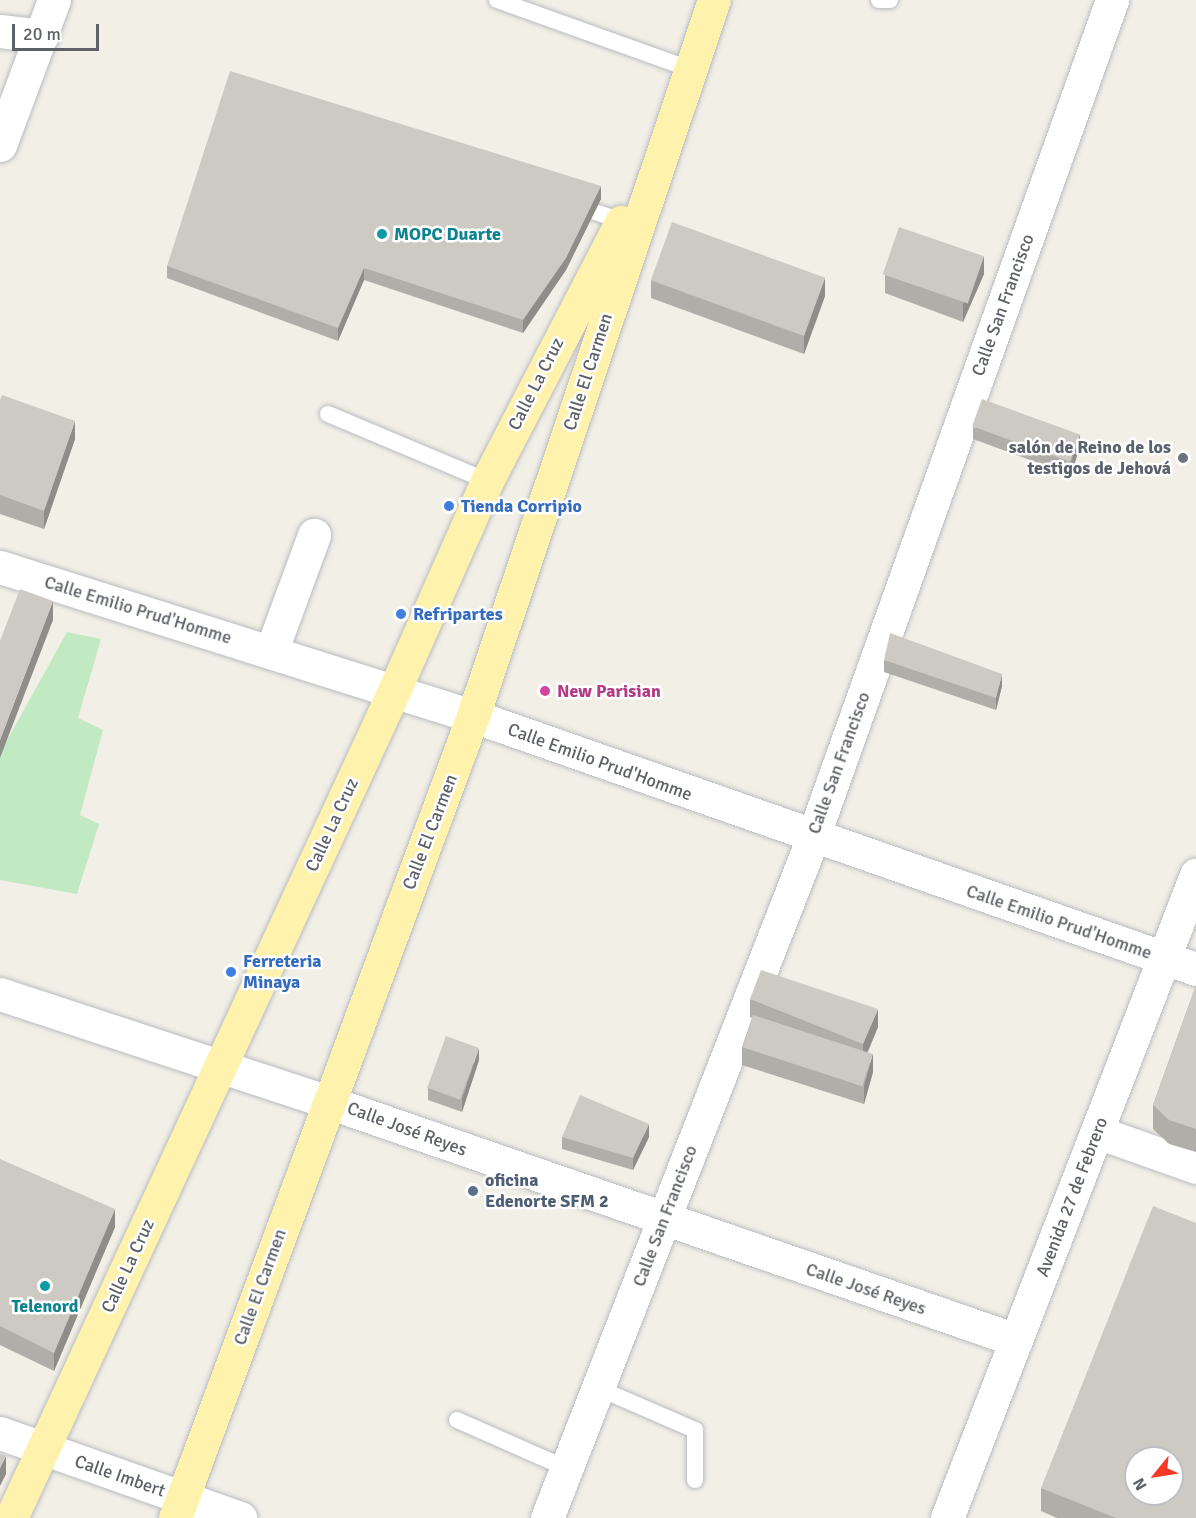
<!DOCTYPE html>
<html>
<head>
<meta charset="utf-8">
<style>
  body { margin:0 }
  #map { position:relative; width:1196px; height:1518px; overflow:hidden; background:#f1efe6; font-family:Signika,sans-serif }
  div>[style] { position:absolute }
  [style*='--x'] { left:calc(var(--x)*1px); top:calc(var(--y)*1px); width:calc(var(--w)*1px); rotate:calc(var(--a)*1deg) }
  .green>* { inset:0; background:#c1eac2 }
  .roads { filter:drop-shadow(0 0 2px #b9bcc1) drop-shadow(0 0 2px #b9bcc1) }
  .service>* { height:16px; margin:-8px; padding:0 8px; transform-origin:8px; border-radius:8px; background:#fff }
  .minor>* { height:33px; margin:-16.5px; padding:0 16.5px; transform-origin:16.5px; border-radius:16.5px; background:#fff }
  .primary>* { height:33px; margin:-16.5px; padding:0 16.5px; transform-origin:16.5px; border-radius:16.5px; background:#fff2ad }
  .wall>* { inset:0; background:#afaea8 }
  .shaded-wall>* { inset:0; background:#8f8d88 }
  .building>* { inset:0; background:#cccac3; transform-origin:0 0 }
  .dots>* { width:16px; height:16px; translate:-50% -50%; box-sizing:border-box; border:3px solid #fff; border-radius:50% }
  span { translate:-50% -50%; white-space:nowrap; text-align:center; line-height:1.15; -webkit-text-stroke:5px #fff; paint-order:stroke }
  .culture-label { font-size:18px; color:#0d838f; font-weight:700 }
  .left { translate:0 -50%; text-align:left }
  .street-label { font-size:18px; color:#5e6268 }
  .worship-label { font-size:18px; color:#5b616d; font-weight:700 }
  .right { translate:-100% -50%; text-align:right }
  .shop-label { font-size:18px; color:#366cbe; font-weight:700 }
  .hotel-label { font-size:18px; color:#b23c85; font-weight:700 }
  .service-label { font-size:18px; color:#4e5e75; font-weight:700 }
  .north { position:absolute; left:1124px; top:1446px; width:60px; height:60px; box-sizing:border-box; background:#fff; border:2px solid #bfc0c3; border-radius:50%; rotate:240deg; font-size:16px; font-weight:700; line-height:24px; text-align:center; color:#5e6268 }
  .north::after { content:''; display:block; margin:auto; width:21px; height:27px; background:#f63827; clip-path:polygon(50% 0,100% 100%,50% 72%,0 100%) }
  .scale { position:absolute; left:12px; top:24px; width:87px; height:27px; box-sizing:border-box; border:3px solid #5e6268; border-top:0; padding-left:8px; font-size:18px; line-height:21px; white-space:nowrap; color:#5e6268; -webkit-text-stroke:4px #fff; paint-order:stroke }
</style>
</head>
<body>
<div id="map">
  <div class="green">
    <div style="clip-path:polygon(67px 632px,101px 639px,78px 718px,103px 730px,80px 815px,99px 824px,77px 894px,0 880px,0 753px)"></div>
  </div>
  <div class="roads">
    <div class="service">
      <div style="--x:497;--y:0;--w:205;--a:19.7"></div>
      <div style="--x:879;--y:0;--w:11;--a:0"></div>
      <div style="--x:574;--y:205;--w:51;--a:18.4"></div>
      <div style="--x:328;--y:414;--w:173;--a:22.8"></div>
      <div style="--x:598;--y:1388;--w:106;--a:23.4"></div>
      <div style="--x:695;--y:1430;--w:50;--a:90"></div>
      <div style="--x:457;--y:1420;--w:119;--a:23.8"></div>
    </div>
    <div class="minor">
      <div style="--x:0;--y:31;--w:42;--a:6.8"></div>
      <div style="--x:0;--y:145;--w:155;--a:-69.6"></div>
      <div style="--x:0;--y:567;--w:496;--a:17.5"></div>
      <div style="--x:473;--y:716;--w:766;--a:19.29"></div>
      <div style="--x:271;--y:652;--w:125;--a:-69.8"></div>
      <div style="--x:0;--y:994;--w:345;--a:18.2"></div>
      <div style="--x:328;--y:1102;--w:728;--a:19.08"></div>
      <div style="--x:1097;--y:1132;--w:105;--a:19.5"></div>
      <div style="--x:0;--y:1433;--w:255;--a:19.5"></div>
      <div style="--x:547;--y:1518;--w:731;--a:-68.66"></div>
      <div style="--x:813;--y:837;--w:889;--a:-70.34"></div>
      <div style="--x:947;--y:1518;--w:690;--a:-68.83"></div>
    </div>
    <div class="primary">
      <div style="--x:11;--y:1518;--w:911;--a:-65.15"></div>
      <div style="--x:394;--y:691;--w:230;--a:-66.1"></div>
      <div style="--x:487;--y:481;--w:292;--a:-62.6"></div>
      <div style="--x:175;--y:1518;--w:856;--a:-69.62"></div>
      <div style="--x:473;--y:716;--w:755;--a:-71.4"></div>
    </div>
  </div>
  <div class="wall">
    <div style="clip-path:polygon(601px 199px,566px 270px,523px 333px,364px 280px,338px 341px,167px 278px,167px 266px)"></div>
    <div style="clip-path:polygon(984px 274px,963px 322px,885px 293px,885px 275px)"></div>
    <div style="clip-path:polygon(651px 280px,825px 296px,804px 354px,651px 298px)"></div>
    <div style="clip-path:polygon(0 400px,75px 439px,44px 529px,0 514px)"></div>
    <div style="clip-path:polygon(973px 427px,1080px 446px,1071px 475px,973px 439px)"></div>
    <div style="clip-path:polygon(884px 660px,1002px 686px,996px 710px,884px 672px)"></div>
    <div style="clip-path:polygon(1196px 985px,1196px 1152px,1169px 1144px,1153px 1129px,1153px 1105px)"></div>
    <div style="clip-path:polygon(750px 999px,878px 1027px,868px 1052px,873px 1072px,864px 1104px,742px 1065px,742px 1047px,752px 1018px,750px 1017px)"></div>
    <div style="clip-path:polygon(479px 1060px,462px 1112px,428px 1100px,428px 1088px)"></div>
    <div style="clip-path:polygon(562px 1137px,649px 1137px,633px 1170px,562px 1149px)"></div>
    <div style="clip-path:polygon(0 1159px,115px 1227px,54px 1371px,0 1345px)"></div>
    <div style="clip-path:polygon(1041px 1488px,1196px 1518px,1057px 1518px,1041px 1511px)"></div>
  </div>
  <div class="shaded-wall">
    <div style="clip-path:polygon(601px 186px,601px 199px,566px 270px,523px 333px,523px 320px)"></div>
    <div style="clip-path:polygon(984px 256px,984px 274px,963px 322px,963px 304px)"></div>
    <div style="clip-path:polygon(364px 268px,364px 280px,338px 341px,338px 328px)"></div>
    <div style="clip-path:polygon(825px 277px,825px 296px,804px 354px,804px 336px)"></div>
    <div style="clip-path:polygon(75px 421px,75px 439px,44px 529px,44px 511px)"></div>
    <div style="clip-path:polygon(1080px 434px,1080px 446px,1071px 475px,1071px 462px)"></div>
    <div style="clip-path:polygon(53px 601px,53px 620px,0 758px,0 740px)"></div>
    <div style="clip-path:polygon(1002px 674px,1002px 686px,996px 710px,996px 698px)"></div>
    <div style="clip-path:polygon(878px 1009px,878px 1027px,863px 1062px,863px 1044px)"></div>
    <div style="clip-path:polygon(479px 1048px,479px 1060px,462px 1112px,462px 1099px)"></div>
    <div style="clip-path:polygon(873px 1053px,873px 1072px,864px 1104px,864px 1086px)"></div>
    <div style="clip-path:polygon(649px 1124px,649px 1137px,633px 1170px,633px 1158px)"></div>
    <div style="clip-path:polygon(115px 1209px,115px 1227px,54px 1371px,54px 1353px)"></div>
    <div style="clip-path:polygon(6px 1456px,6px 1474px,0 1486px,0 1468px)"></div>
  </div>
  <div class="building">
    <div style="clip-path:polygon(230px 71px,601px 186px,566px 258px,523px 320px,364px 268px,338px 328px,167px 266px)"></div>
    <div style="left:672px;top:222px;width:163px;height:62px;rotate:20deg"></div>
    <div style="left:899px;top:227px;width:90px;height:50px;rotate:19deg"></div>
    <div style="clip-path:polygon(2px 395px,75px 421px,44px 511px,0 495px,0 400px)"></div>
    <div style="left:982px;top:399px;width:104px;height:29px;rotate:20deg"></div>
    <div style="clip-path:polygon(20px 589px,53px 601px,0 740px,0 641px)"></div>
    <div style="clip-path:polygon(890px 633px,1002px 674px,996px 698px,884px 660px)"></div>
    <div style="clip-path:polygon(761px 970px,878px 1009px,863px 1044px,750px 999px)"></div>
    <div style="clip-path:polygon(1196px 985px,1196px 1129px,1169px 1120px,1153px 1105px)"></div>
    <div style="left:753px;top:1015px;width:126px;height:34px;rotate:18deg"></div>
    <div style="left:446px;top:1036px;width:35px;height:55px;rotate:20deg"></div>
    <div style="clip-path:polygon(580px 1095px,649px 1124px,633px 1158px,562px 1137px)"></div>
    <div style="clip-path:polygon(0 1159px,115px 1209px,54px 1353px,0 1326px)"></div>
    <div style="clip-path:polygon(evenodd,1153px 1206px,1196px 1223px,1196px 1518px,1116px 1518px,1041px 1488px,1153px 1206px,1136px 1458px,1172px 1458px,1172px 1494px,1136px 1494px,1136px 1458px)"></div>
    <div style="clip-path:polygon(0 1454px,6px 1456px,0 1468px)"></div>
  </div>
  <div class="dots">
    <div style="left:382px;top:234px;background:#0f9aa8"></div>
    <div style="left:1183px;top:458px;background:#6b7280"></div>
    <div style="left:449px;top:506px;background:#3f7fe0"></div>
    <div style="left:401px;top:614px;background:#3f7fe0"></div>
    <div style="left:545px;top:691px;background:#d1479c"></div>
    <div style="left:231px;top:972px;background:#3f7fe0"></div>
    <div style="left:473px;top:1191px;background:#5c6f8a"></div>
    <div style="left:45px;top:1286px;background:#0f9aa8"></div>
  </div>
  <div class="culture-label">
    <span class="left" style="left:394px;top:234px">MOPC Duarte</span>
    <span style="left:45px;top:1306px">Telenord</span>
  </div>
  <div class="street-label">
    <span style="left:1003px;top:305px;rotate:-70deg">Calle San Francisco</span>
    <span style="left:588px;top:372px;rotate:-72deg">Calle El Carmen</span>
    <span style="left:536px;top:384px;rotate:-63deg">Calle La Cruz</span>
    <span style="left:138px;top:610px;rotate:17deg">Calle Emilio Prud'Homme</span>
    <span style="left:600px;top:762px;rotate:20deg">Calle Emilio Prud'Homme</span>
    <span style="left:839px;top:763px;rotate:-70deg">Calle San Francisco</span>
    <span style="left:332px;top:825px;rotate:-65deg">Calle La Cruz</span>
    <span style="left:430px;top:832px;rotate:-69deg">Calle El Carmen</span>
    <span style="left:1059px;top:922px;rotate:19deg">Calle Emilio Prud'Homme</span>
    <span style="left:407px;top:1129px;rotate:20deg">Calle José Reyes</span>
    <span style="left:1072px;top:1197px;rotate:-69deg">Avenida 27 de Febrero</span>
    <span style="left:665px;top:1216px;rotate:-69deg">Calle San Francisco</span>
    <span style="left:128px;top:1266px;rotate:-65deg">Calle La Cruz</span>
    <span style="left:260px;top:1287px;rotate:-70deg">Calle El Carmen</span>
    <span style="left:866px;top:1289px;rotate:19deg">Calle José Reyes</span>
    <span style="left:120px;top:1476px;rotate:19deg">Calle Imbert</span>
  </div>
  <div class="worship-label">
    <span class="right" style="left:1171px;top:458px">salón de Reino de los<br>testigos de Jehová</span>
  </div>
  <div class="shop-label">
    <span class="left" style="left:461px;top:506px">Tienda Corripio</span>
    <span class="left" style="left:413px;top:614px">Refripartes</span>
    <span class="left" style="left:243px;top:972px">Ferreteria<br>Minaya</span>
  </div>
  <div class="hotel-label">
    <span class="left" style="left:557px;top:691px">New Parisian</span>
  </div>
  <div class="service-label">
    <span class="left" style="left:485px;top:1191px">oficina<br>Edenorte SFM 2</span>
  </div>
  <div class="north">N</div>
  <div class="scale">20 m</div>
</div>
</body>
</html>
